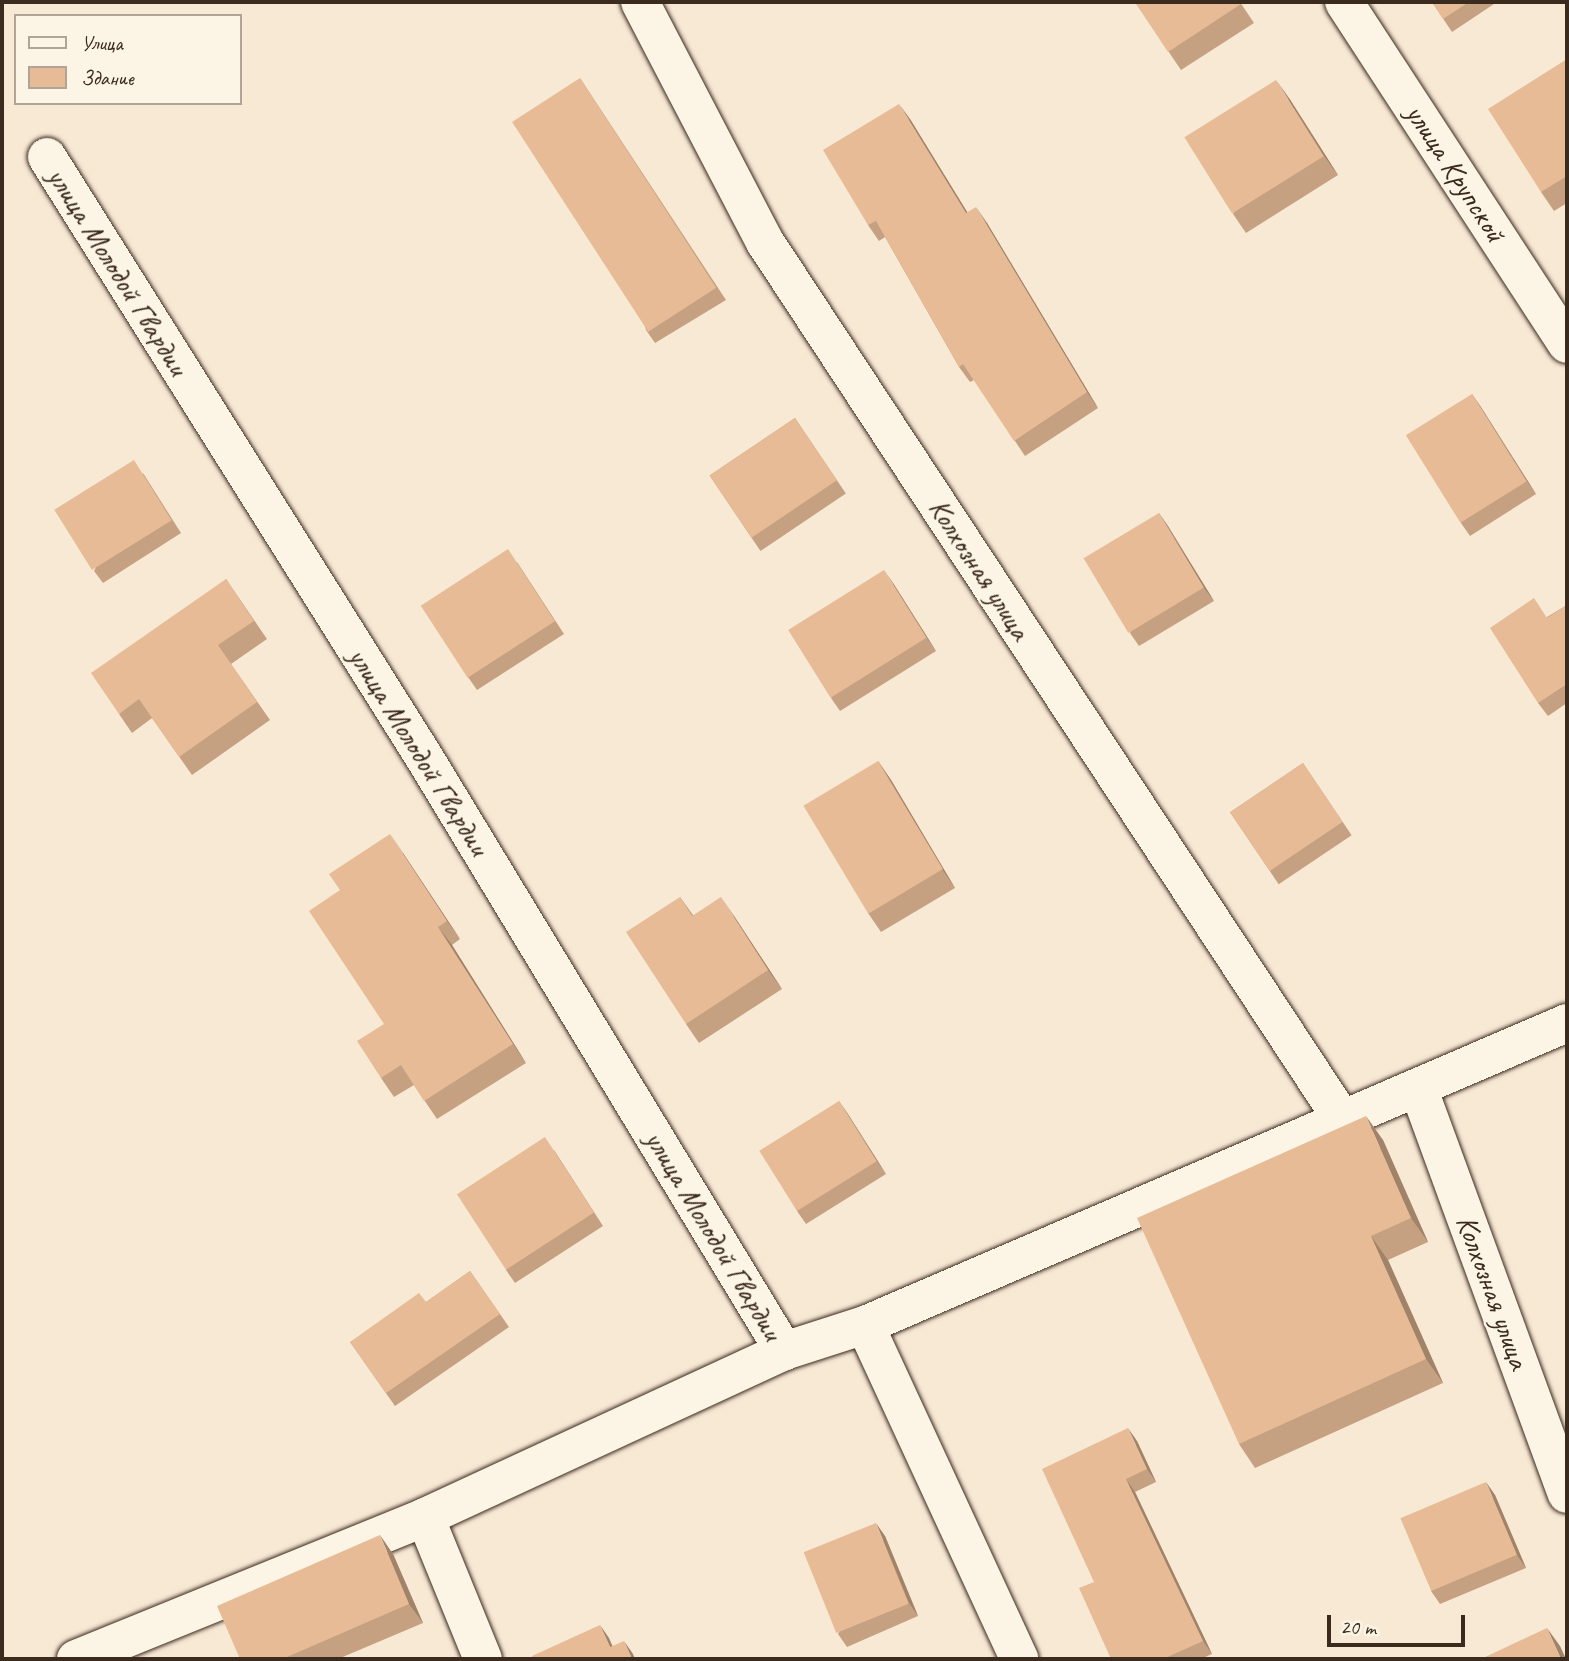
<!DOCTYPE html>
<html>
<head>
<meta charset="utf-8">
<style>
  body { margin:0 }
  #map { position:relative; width:1569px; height:1661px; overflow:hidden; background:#f8e9d5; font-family:Caveat,sans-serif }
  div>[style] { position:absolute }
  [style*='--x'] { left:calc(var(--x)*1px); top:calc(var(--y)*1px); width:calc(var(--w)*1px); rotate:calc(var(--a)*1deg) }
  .roads { filter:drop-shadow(0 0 2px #3b2a1e) drop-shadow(0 0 2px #3b2a1e) }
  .minor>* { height:38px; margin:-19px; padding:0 19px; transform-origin:19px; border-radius:19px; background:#fcf5e5 }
  .wall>* { inset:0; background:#c6a181; transform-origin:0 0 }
  .shaded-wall>* { inset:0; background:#a18369 }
  .building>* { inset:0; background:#e6bb96; transform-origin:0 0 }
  span { translate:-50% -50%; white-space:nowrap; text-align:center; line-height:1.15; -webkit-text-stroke:5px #fcf5e5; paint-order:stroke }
  .street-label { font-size:30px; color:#3b2a1e }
  .frame { position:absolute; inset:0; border:4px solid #3b2a1e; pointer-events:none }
  .legend { position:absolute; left:14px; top:14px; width:228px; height:91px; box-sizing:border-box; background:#fcf5e5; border:2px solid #afa495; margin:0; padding:9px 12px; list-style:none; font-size:21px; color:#3b2a1e }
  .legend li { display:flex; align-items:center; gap:14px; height:35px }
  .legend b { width:35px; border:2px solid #afa495 }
  .scale { position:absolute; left:1327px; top:1615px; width:138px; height:32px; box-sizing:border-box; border:4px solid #3b2a1e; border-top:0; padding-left:9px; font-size:21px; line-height:24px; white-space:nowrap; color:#3b2a1e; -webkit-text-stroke:5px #fcf5e5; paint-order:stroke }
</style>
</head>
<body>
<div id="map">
  <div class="roads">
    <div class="minor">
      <div style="--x:640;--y:2;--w:271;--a:62.5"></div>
      <div style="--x:765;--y:242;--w:1053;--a:56.66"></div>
      <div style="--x:1344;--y:2;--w:408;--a:56.9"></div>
      <div style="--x:47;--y:157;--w:709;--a:57.86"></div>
      <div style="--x:424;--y:757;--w:695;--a:58.78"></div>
      <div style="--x:1419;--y:1090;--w:430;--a:69.9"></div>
      <div style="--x:865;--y:1325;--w:368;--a:65.2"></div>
      <div style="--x:425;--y:1517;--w:153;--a:67.8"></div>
      <div style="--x:76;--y:1659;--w:377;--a:-22.1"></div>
      <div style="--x:425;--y:1517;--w:396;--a:-24.8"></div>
      <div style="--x:784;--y:1351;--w:85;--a:-17.8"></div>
      <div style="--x:865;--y:1325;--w:764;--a:-23.28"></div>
    </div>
  </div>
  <div class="wall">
    <div style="clip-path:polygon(1135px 2px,1240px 2px,1254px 23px,1181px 70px)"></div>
    <div style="clip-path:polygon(1432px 2px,1497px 2px,1452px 32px)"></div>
    <div style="clip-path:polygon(1567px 59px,1567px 203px,1554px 211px,1541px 192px)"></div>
    <div style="clip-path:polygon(580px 78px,726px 300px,655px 343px,646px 330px)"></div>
    <div style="clip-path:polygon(1289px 98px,1338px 175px,1246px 233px,1233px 214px)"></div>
    <div style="clip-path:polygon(910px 119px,967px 212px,987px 223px,1098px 408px,1025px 456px,974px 380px,970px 382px,959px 367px,885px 237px,879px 241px,868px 225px)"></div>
    <div style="clip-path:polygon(1472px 394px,1536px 494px,1470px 536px,1461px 523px)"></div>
    <div style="left:795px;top:418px;width:91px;height:103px;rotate:56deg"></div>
    <div style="clip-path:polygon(143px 473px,181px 533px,103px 583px,94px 571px)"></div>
    <div style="clip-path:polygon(1159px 513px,1214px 601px,1139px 646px,1130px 633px)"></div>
    <div style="clip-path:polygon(517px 562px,564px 634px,477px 690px,468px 677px)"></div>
    <div style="clip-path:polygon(226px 579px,267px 639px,231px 664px,270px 720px,192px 775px,152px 718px,132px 733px,119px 714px)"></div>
    <div style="clip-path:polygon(893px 583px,936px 651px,840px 711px,831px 698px)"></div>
    <div style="clip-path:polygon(1567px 605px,1567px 703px,1548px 716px,1538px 703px,1547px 617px)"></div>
    <div style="clip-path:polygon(878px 761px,891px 780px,955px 888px,881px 932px,868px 913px)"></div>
    <div style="left:1303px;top:763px;width:87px;height:88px;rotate:56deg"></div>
    <div style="clip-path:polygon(403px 853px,460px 939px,452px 945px,526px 1063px,437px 1119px,414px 1085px,394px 1097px,381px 1078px,384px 1024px)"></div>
    <div style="clip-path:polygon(680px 897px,693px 915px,734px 916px,782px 989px,699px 1043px,686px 1024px)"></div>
    <div style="clip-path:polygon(839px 1101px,886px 1174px,806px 1224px,797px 1211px)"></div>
    <div style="clip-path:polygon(1383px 1140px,1428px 1242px,1388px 1260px,1443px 1383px,1255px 1468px,1239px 1444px)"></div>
    <div style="clip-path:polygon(554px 1150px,603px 1226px,515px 1283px,506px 1270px)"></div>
    <div style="clip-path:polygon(470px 1271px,509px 1327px,395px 1406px,350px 1342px,426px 1302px)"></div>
    <div style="clip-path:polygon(1137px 1441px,1156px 1482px,1135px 1492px,1212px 1654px,1201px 1659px,1111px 1659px,1094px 1582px)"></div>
    <div style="clip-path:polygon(1495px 1495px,1526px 1568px,1440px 1604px,1431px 1591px)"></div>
    <div style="clip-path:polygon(885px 1536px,918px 1616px,847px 1647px,838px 1634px)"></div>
    <div style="clip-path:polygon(393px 1554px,423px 1623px,338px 1659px,240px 1659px)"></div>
  </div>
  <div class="shaded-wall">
    <div style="clip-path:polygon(1276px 80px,1289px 98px,1338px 175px,1324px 156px)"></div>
    <div style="clip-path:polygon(899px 104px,910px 119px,977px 228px,966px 213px)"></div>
    <div style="clip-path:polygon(976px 207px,987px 223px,1098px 408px,1087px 392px)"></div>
    <div style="clip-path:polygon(1472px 394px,1481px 407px,1536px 494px,1527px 481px)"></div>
    <div style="clip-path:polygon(1159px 513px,1168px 526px,1214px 601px,1204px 588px)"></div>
    <div style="clip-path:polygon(884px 570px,893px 583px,936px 651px,927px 638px)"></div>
    <div style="clip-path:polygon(878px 761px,891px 780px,955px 888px,942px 869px)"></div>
    <div style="clip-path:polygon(390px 834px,403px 853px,460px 939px,447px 921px)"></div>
    <div style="clip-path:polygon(721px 897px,734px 916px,782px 989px,768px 970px)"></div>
    <div style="clip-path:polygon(438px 927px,452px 945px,526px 1063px,513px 1044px)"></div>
    <div style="clip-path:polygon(839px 1101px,848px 1114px,886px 1174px,877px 1161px)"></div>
    <div style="clip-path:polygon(1366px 1116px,1383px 1140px,1428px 1242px,1411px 1218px)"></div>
    <div style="clip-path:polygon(1371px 1236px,1388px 1260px,1443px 1383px,1426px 1359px)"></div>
    <div style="clip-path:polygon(1128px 1428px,1137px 1441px,1156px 1482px,1147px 1469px)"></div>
    <div style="clip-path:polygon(1126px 1479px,1135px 1492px,1212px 1654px,1203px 1641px)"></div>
    <div style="clip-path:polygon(1486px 1482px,1495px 1495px,1526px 1568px,1517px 1555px)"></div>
    <div style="clip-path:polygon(876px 1523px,885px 1536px,918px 1616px,909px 1603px)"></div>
    <div style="clip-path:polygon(380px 1535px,393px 1554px,423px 1623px,409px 1604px)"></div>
    <div style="clip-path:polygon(600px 1625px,609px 1638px,618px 1659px,610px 1647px)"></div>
    <div style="clip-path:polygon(1547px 1628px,1560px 1646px,1566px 1659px,1561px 1659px)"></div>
    <div style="clip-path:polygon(624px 1641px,633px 1654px,635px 1659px,632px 1659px)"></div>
  </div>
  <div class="building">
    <div style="clip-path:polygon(1135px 2px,1239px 2px,1241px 4px,1168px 52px)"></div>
    <div style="clip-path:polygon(1432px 2px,1469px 2px,1443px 19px)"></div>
    <div style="clip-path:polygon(1567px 59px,1567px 176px,1541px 192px,1488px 109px)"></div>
    <div style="left:580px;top:78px;width:250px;height:81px;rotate:57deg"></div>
    <div style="left:1276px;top:80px;width:90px;height:108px;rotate:58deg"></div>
    <div style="clip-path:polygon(899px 104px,966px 213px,976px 207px,1087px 392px,1014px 441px,963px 364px,959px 367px,876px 221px,868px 225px,823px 150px)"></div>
    <div style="left:1472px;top:394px;width:103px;height:78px;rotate:58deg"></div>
    <div style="left:795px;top:418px;width:75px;height:103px;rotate:56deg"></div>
    <div style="left:134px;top:460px;width:71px;height:94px;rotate:58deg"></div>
    <div style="left:1159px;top:513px;width:87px;height:88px;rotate:59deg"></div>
    <div style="left:508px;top:549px;width:86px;height:104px;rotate:57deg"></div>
    <div style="left:884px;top:570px;width:80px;height:113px;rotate:58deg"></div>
    <div style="clip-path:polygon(226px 579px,254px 621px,218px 645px,257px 702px,179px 757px,139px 699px,119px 714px,91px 673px)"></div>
    <div style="clip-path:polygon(1534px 598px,1547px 618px,1567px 605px,1567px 684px,1538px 703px,1490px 628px)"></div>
    <div style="left:878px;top:761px;width:126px;height:87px;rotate:59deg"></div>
    <div style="left:1303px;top:763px;width:71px;height:88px;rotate:56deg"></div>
    <div style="clip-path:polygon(390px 834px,447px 921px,438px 927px,513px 1044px,424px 1101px,401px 1065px,381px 1078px,357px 1041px,384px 1024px,309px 911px,340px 890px,329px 874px)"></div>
    <div style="clip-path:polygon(680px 897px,692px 916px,721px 897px,768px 970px,686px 1024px,626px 932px)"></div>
    <div style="left:839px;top:1101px;width:71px;height:94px;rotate:58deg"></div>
    <div style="clip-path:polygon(1366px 1116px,1411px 1218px,1371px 1236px,1426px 1359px,1239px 1444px,1137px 1218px)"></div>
    <div style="left:545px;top:1137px;width:90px;height:105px;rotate:57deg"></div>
    <div style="clip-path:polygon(470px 1271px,500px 1314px,386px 1393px,350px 1342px,419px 1293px,426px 1302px)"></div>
    <div style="clip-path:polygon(1128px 1428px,1147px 1469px,1126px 1479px,1203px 1641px,1163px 1659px,1111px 1659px,1079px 1588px,1094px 1582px,1042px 1469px)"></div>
    <div style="left:1486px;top:1482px;width:79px;height:93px;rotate:67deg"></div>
    <div style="left:876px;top:1523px;width:87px;height:78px;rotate:68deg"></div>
    <div style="clip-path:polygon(380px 1535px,409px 1604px,287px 1657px,288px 1659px,240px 1659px,217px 1606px)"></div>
    <div style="clip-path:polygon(600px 1625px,610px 1647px,624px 1641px,632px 1659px,533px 1659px,532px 1656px)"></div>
    <div style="clip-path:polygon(1547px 1628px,1561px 1659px,1481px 1659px)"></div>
  </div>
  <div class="street-label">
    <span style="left:1456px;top:173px;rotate:57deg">улица Крупской</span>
    <span style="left:118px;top:271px;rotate:58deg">улица Молодой Гвардии</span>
    <span style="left:980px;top:569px;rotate:57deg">Колхозная улица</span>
    <span style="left:419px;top:751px;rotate:58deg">улица Молодой Гвардии</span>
    <span style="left:714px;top:1235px;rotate:59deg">улица Молодой Гвардии</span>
    <span style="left:1493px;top:1292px;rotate:70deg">Колхозная улица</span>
  </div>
  <div class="frame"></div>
  <ul class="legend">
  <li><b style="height:9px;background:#fcf5e5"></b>Улица</li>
  <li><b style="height:19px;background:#e6bb96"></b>Здание</li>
  </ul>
  <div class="scale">20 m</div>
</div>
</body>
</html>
